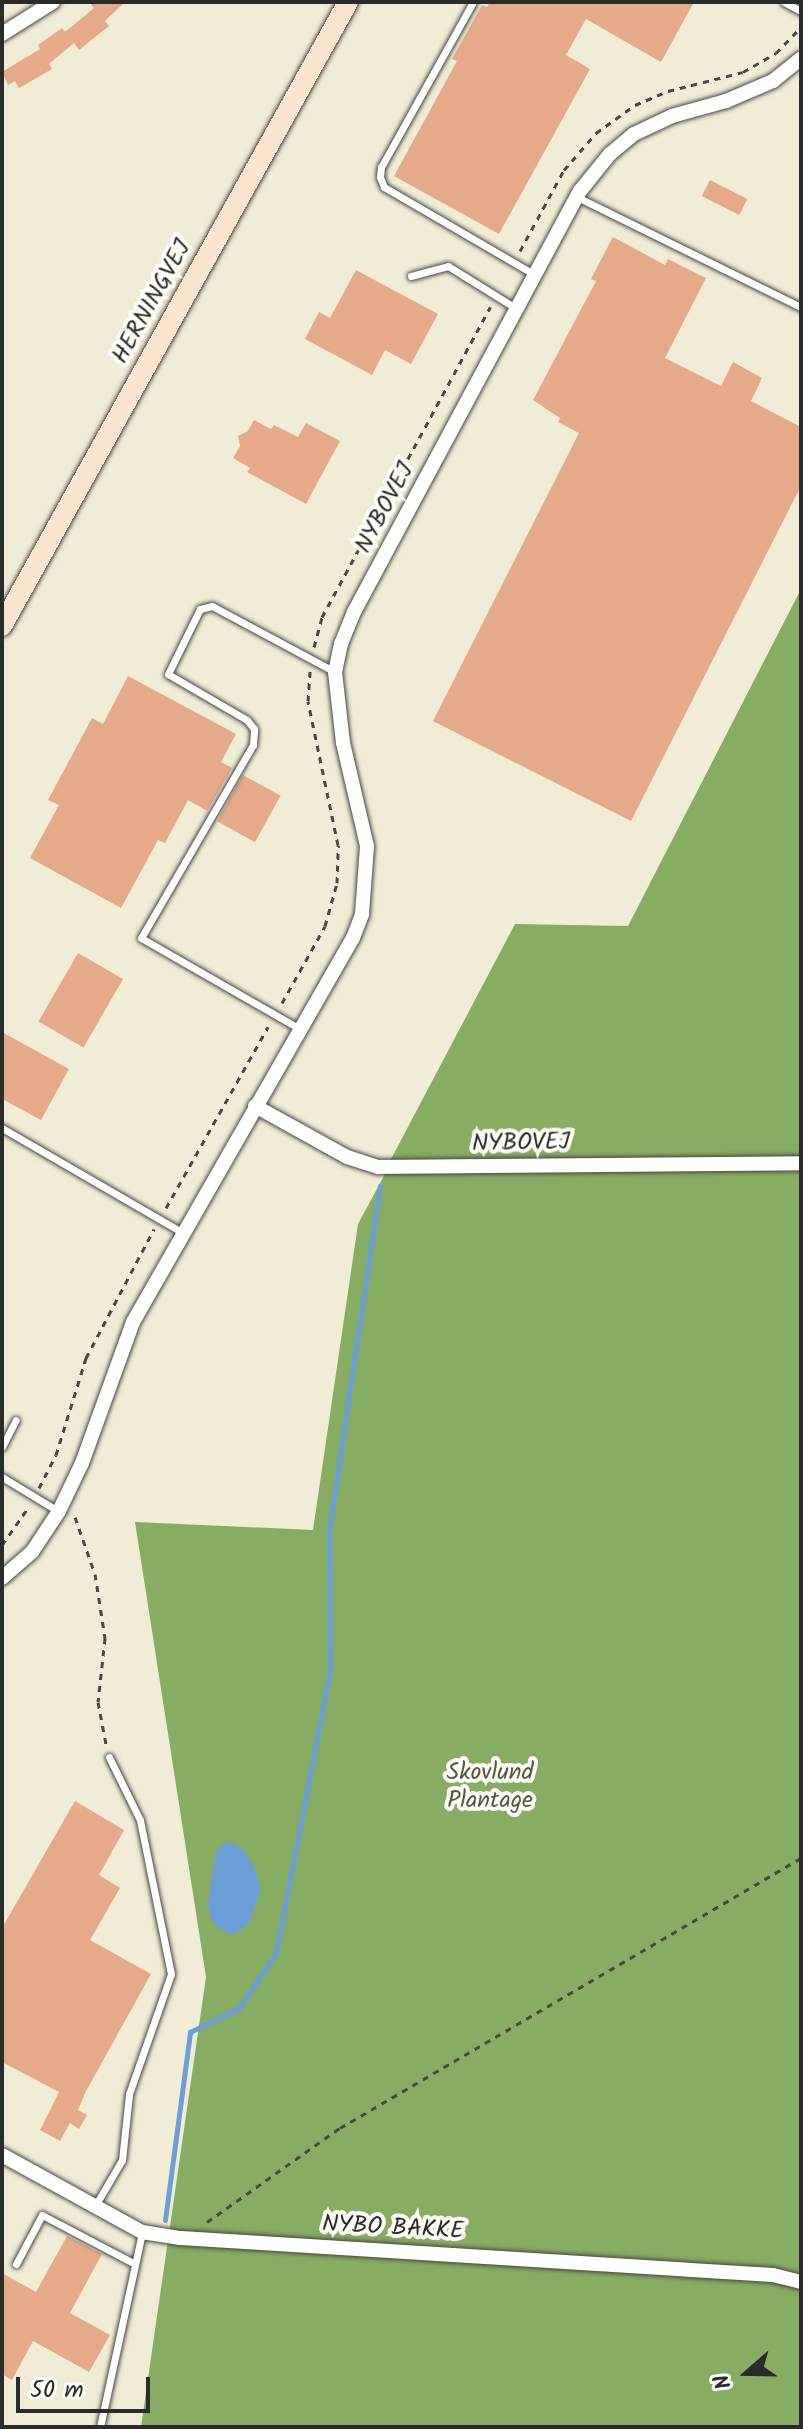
<!DOCTYPE html>
<html>
<head>
<meta charset="utf-8">
<style>
  body { margin:0 }
  #map { position:relative; width:803px; height:2429px; overflow:hidden; background:#f1ecd5; font-family:Kalam,sans-serif }
  div>[style] { position:absolute }
  [style*='--x'] { left:calc(var(--x)*1px); top:calc(var(--y)*1px); width:calc(var(--w)*1px); rotate:calc(var(--a)*1deg) }
  .forest>* { inset:0; background:#87ad62 }
  .water>* { inset:0; background:#6c9ed7 }
  .stream>* { height:5px; margin:-2.5px; padding:0 2.5px; transform-origin:2.5px; border-radius:2.5px; background:#6c9ed7 }
  .building>* { inset:0; background:#e5aa8a; transform-origin:0 0 }
  .path>* { height:3px; margin-top:-1.5px; transform-origin:0; background:repeating-linear-gradient(90deg,#494844 0 6px,transparent 0 12px) }
  .roads { filter:drop-shadow(0 0 2px #494844) drop-shadow(0 0 2px #494844) }
  .service>* { height:7px; margin:-3.5px; padding:0 3.5px; transform-origin:3.5px; border-radius:3.5px; background:#fff }
  .minor>* { height:14px; margin:-7px; padding:0 7px; transform-origin:7px; border-radius:7px; background:#fff }
  .secondary>* { height:20px; margin:-10px; padding:0 10px; transform-origin:10px; border-radius:10px; background:#fbe5cf }
  span { translate:-50% -50%; white-space:nowrap; text-align:center; line-height:1.15; -webkit-text-stroke:8px #fdfcf7; paint-order:stroke }
  .street-label { font-size:24px; color:#2b2b2b }
  .park-label { font-size:24px; color:#515a40 }
  .frame { position:absolute; inset:0; border:4px solid #2b2b2b; pointer-events:none }
  .north { position:absolute; left:707px; top:2333px; width:80px; height:80px; -webkit-text-stroke:6px #fdfcf7; paint-order:stroke; rotate:250deg; font-size:22px; font-weight:700; line-height:32px; text-align:center; color:#2b2b2b }
  .north::after { content:''; display:block; margin:auto; width:28px; height:36px; background:#2b2b2b; clip-path:polygon(50% 0,100% 100%,50% 72%,0 100%) }
  .scale { position:absolute; left:16px; top:2377px; width:134px; height:36px; box-sizing:border-box; border:4px solid #2b2b2b; border-top:0; padding-left:10px; font-size:24px; line-height:28px; white-space:nowrap; color:#2b2b2b; -webkit-text-stroke:6px #fdfcf7; paint-order:stroke }
</style>
</head>
<body>
<div id="map">
  <div class="forest">
    <div style="clip-path:polygon(801px 589px,801px 1158px,390px 1161px,515px 924px,628px 926px)"></div>
    <div style="clip-path:polygon(801px 1170px,801px 2427px,141px 2427px,206px 1977px,135px 1522px,313px 1530px,358px 1224px,385px 1174px)"></div>
  </div>
  <div class="water">
    <div style="clip-path:polygon(224px 1843px,233px 1843px,244px 1850px,254px 1867px,261px 1890px,249px 1923px,234px 1935px,218px 1928px,211px 1919px,208px 1901px,216px 1852px)"></div>
  </div>
  <div class="stream">
    <div style="--x:165;--y:2220;--w:190;--a:-82.4"></div>
    <div style="--x:190;--y:2032;--w:55;--a:-26.1"></div>
    <div style="--x:239;--y:2008;--w:66;--a:-56.1"></div>
    <div style="--x:276;--y:1953;--w:288;--a:-79.2"></div>
    <div style="--x:330;--y:1670;--w:139;--a:-90.4"></div>
    <div style="--x:329;--y:1531;--w:349;--a:-81.6"></div>
  </div>
  <div class="building">
    <div style="clip-path:polygon(89px 2px,125px 2px,105px 21px,109px 26px,79px 50px,74px 43px,49px 64px,52px 69px,19px 88px,15px 81px,8px 85px,2px 72px,40px 49px,38px 45px,62px 28px,65px 32px,94px 8px)"></div>
    <div style="clip-path:polygon(490px 2px,694px 2px,661px 62px,586px 19px,566px 55px,590px 69px,499px 234px,394px 176px,457px 61px,452px 59px,482px 5px,487px 7px)"></div>
    <div style="left:710px;top:180px;width:42px;height:18px;rotate:27deg"></div>
    <div style="clip-path:polygon(613px 237px,665px 265px,668px 259px,706px 278px,665px 358px,721px 386px,733px 362px,762px 378px,751px 401px,801px 427px,801px 486px,631px 821px,433px 721px,579px 433px,558px 422px,560px 418px,533px 400px,596px 281px,591px 279px)"></div>
    <div style="clip-path:polygon(356px 270px,438px 314px,411px 364px,385px 350px,372px 375px,305px 339px,319px 312px,330px 318px)"></div>
    <div style="clip-path:polygon(254px 420px,271px 429px,274px 425px,298px 437px,306px 423px,340px 441px,306px 504px,247px 472px,250px 468px,233px 458px,240px 446px,238px 436px,248px 431px)"></div>
    <div style="clip-path:polygon(128px 676px,236px 734px,221px 762px,232px 768px,207px 811px,188px 800px,165px 843px,158px 840px,121px 908px,30px 858px,59px 805px,48px 800px,92px 718px,103px 724px)"></div>
    <div style="left:243px;top:775px;width:43px;height:53px;rotate:29deg"></div>
    <div style="left:78px;top:953px;width:52px;height:79px;rotate:30deg"></div>
    <div style="clip-path:polygon(2px 1032px,69px 1069px,41px 1120px,2px 1099px)"></div>
    <div style="clip-path:polygon(75px 1801px,124px 1830px,99px 1875px,120px 1888px,90px 1940px,151px 1974px,85px 2093px,78px 2110px,87px 2115px,79px 2129px,70px 2123px,60px 2141px,40px 2130px,59px 2092px,2px 2062px,2px 1928px)"></div>
    <div style="clip-path:polygon(67px 2236px,102px 2254px,70px 2313px,110px 2335px,89px 2372px,33px 2341px,12px 2380px,2px 2374px,2px 2273px,36px 2292px)"></div>
  </div>
  <div class="path">
    <div style="--x:520;--y:251;--w:92;--a:-61.5"></div>
    <div style="--x:564;--y:170;--w:49;--a:-49.1"></div>
    <div style="--x:596;--y:133;--w:48;--a:-35.7"></div>
    <div style="--x:635;--y:105;--w:36;--a:-23"></div>
    <div style="--x:668;--y:91;--w:77;--a:-14.2"></div>
    <div style="--x:743;--y:72;--w:38;--a:-30"></div>
    <div style="--x:776;--y:53;--w:36;--a:-46"></div>
    <div style="--x:314;--y:647;--w:31;--a:-75"></div>
    <div style="--x:322;--y:617;--w:353;--a:-61.5"></div>
    <div style="--x:282;--y:1003;--w:88;--a:-60.8"></div>
    <div style="--x:325;--y:926;--w:45;--a:-74.4"></div>
    <div style="--x:337;--y:883;--w:38;--a:-88"></div>
    <div style="--x:338;--y:845;--w:147;--a:-101.8"></div>
    <div style="--x:308;--y:701;--w:30;--a:-86"></div>
    <div style="--x:166;--y:1208;--w:208;--a:-60.6"></div>
    <div style="--x:39;--y:1488;--w:37;--a:-63"></div>
    <div style="--x:56;--y:1455;--w:102;--a:-72.8"></div>
    <div style="--x:86;--y:1358;--w:146;--a:-62.2"></div>
    <div style="--x:75;--y:1517;--w:60;--a:70.7"></div>
    <div style="--x:95;--y:1574;--w:65;--a:81.1"></div>
    <div style="--x:105;--y:1638;--w:64;--a:96.2"></div>
    <div style="--x:98;--y:1702;--w:43;--a:79.2"></div>
    <div style="--x:2;--y:1545;--w:45;--a:-54.9"></div>
    <div style="--x:207;--y:2222;--w:163;--a:-35.3"></div>
    <div style="--x:340;--y:2128;--w:534;--a:-30.36"></div>
  </div>
  <div class="roads">
    <div class="service">
      <div style="--x:473;--y:2;--w:189;--a:119.1"></div>
      <div style="--x:381;--y:167;--w:10;--a:96"></div>
      <div style="--x:380;--y:177;--w:11;--a:68"></div>
      <div style="--x:384;--y:187;--w:175;--a:30.2"></div>
      <div style="--x:784;--y:2;--w:19;--a:28"></div>
      <div style="--x:577;--y:197;--w:250;--a:26.2"></div>
      <div style="--x:411;--y:276;--w:38;--a:-15"></div>
      <div style="--x:448;--y:266;--w:81;--a:31.9"></div>
      <div style="--x:300;--y:1029;--w:183;--a:-150.2"></div>
      <div style="--x:141;--y:938;--w:223;--a:-59.9"></div>
      <div style="--x:253;--y:745;--w:16;--a:-86"></div>
      <div style="--x:254;--y:729;--w:11;--a:-128"></div>
      <div style="--x:247;--y:720;--w:91;--a:-149.8"></div>
      <div style="--x:168;--y:674;--w:72;--a:-63.8"></div>
      <div style="--x:200;--y:609;--w:12;--a:-14"></div>
      <div style="--x:212;--y:606;--w:140;--a:28.2"></div>
      <div style="--x:2;--y:1128;--w:209;--a:30.1"></div>
      <div style="--x:2;--y:1447;--w:30;--a:-63"></div>
      <div style="--x:2;--y:1477;--w:66;--a:31.3"></div>
      <div style="--x:95;--y:2206;--w:53;--a:-59.6"></div>
      <div style="--x:122;--y:2160;--w:66;--a:-83.9"></div>
      <div style="--x:129;--y:2094;--w:127;--a:-70.7"></div>
      <div style="--x:171;--y:1974;--w:157;--a:-101.4"></div>
      <div style="--x:140;--y:1820;--w:70;--a:-116.2"></div>
      <div style="--x:16;--y:2264;--w:55;--a:-62"></div>
      <div style="--x:42;--y:2215;--w:105;--a:27.8"></div>
      <div style="--x:100;--y:2427;--w:199;--a:-77.8"></div>
    </div>
    <div class="minor">
      <div style="--x:2;--y:34;--w:60;--a:-32.1"></div>
      <div style="--x:255;--y:1106;--w:105;--a:29"></div>
      <div style="--x:347;--y:1157;--w:33;--a:18"></div>
      <div style="--x:378;--y:1167;--w:423;--a:-0.5"></div>
      <div style="--x:2;--y:1578;--w:40;--a:-41"></div>
      <div style="--x:32;--y:1552;--w:49;--a:-56.6"></div>
      <div style="--x:59;--y:1511;--w:53;--a:-64.4"></div>
      <div style="--x:82;--y:1463;--w:150;--a:-70.1"></div>
      <div style="--x:133;--y:1322;--w:443;--a:-60.2"></div>
      <div style="--x:353;--y:938;--w:26;--a:-69"></div>
      <div style="--x:362;--y:914;--w:68;--a:-85.8"></div>
      <div style="--x:367;--y:846;--w:106;--a:-103.1"></div>
      <div style="--x:343;--y:743;--w:71;--a:-96.4"></div>
      <div style="--x:335;--y:672;--w:29;--a:-78"></div>
      <div style="--x:341;--y:644;--w:35;--a:-68"></div>
      <div style="--x:354;--y:612;--w:478;--a:-61.8"></div>
      <div style="--x:580;--y:191;--w:48;--a:-51"></div>
      <div style="--x:610;--y:154;--w:31;--a:-40"></div>
      <div style="--x:634;--y:134;--w:42;--a:-25.3"></div>
      <div style="--x:672;--y:116;--w:56;--a:-15.5"></div>
      <div style="--x:726;--y:101;--w:51;--a:-23.1"></div>
      <div style="--x:773;--y:81;--w:36;--a:-39"></div>
      <div style="--x:2;--y:2155;--w:160;--a:28.8"></div>
      <div style="--x:142;--y:2232;--w:39;--a:9"></div>
      <div style="--x:181;--y:2238;--w:593;--a:3.58"></div>
      <div style="--x:773;--y:2275;--w:29;--a:14"></div>
    </div>
    <div class="secondary">
      <div style="--x:2;--y:626;--w:714;--a:-60.99"></div>
    </div>
  </div>
  <div class="street-label">
    <span style="left:152px;top:302px;rotate:-61deg">HERNINGVEJ</span>
    <span style="left:385px;top:508px;rotate:-62deg">NYBOVEJ</span>
    <span style="left:521px;top:1143px;rotate:-1deg">NYBOVEJ</span>
    <span style="left:393px;top:2228px;rotate:3deg">NYBO BAKKE</span>
  </div>
  <div class="park-label">
    <span style="left:490px;top:1787px">Skovlund<br>Plantage</span>
  </div>
  <div class="frame"></div>
  <div class="north">N</div>
  <div class="scale">50 m</div>
</div>
</body>
</html>
